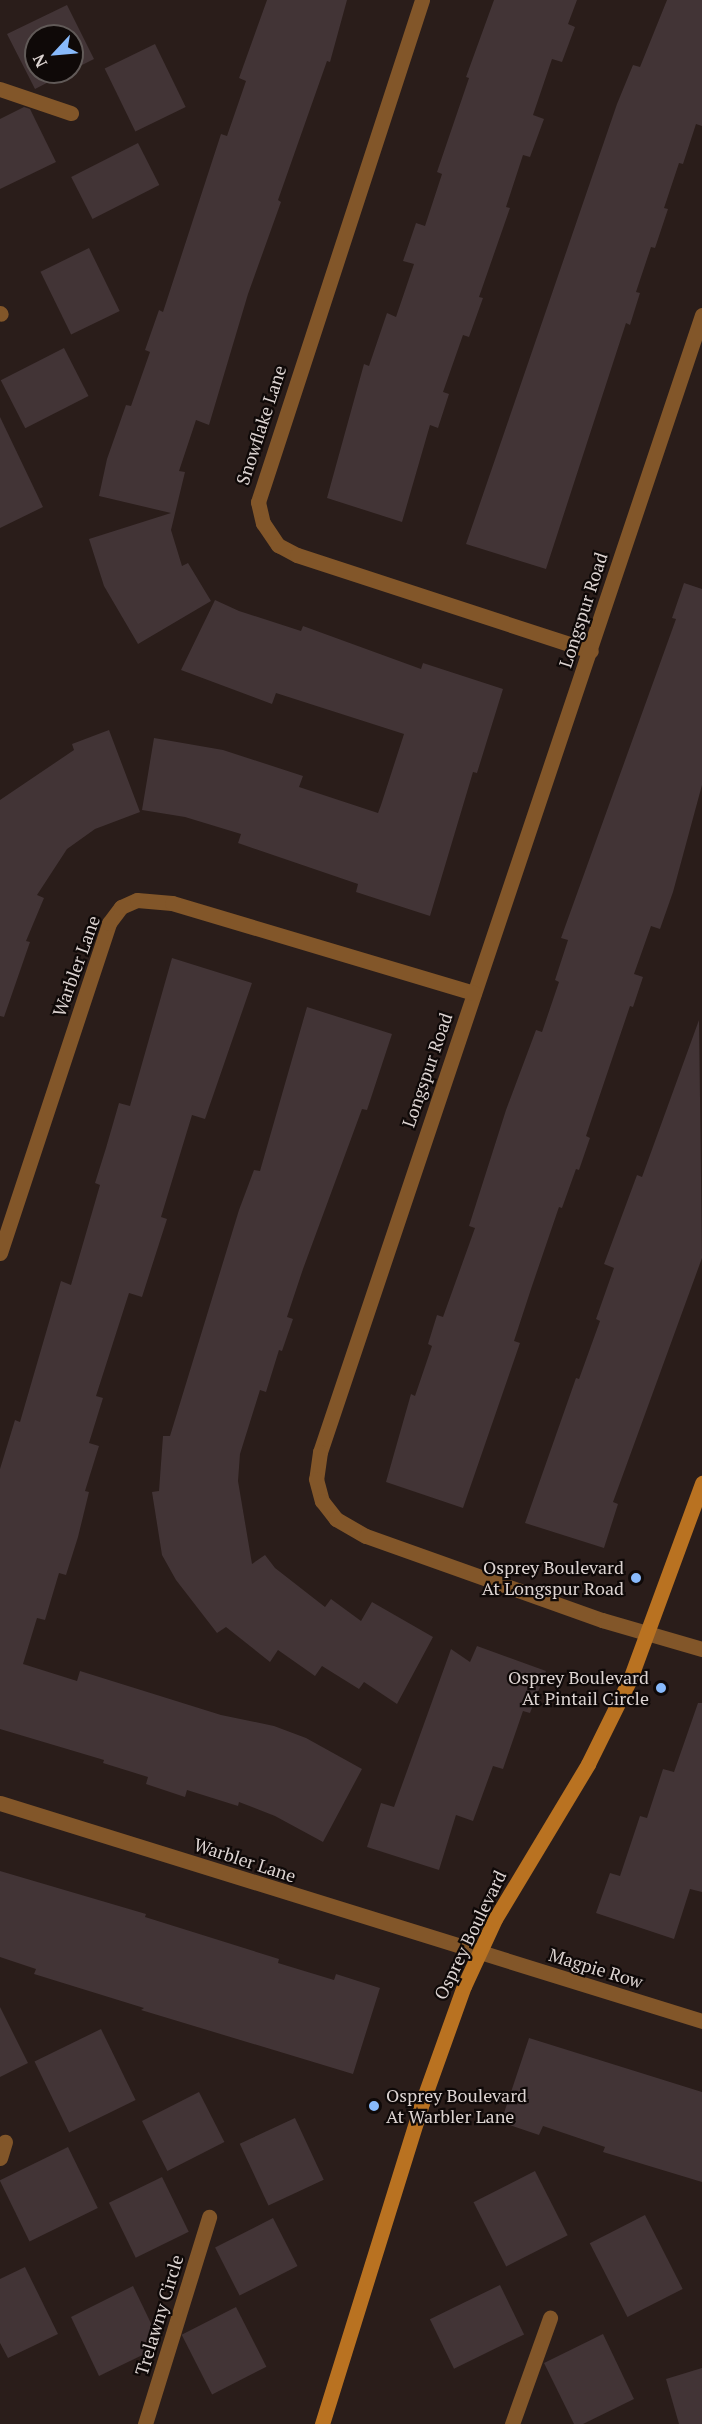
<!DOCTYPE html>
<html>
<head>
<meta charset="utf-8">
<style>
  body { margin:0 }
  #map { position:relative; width:702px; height:2424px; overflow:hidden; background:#2a1d1a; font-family:"PT Serif",serif }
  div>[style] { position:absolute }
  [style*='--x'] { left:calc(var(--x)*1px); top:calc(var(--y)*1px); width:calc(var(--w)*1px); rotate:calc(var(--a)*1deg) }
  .building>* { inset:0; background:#423436; transform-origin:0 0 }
  .street>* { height:15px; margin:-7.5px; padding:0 7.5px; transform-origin:7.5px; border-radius:7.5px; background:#825629 }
  .secondary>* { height:15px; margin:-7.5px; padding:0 7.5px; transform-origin:7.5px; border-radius:7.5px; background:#b97221 }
  .dots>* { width:16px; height:16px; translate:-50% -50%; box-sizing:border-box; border:3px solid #0f0908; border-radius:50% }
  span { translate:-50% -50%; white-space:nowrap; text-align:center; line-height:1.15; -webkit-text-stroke:4.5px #0f0908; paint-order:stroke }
  .street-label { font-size:18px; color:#dcd3d1 }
  .poi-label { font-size:18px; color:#dcd3d1 }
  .right { translate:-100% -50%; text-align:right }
  .left { translate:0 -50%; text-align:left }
  .north { position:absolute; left:24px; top:24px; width:60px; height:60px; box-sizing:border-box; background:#0f0908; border:2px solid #615a58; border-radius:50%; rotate:244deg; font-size:16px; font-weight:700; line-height:24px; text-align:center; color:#dcd3d1 }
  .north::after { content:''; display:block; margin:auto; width:21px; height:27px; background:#88bafc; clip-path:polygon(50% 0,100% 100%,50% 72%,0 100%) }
</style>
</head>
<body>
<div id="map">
  <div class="building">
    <div style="clip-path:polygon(267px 0,347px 0,330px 62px,327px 61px,278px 200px,281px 202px,248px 294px,209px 425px,196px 420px,179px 471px,185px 472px,171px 530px,182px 566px,188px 563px,211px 601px,138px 644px,104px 586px,89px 539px,171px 513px,99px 496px,107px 459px,126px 405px,131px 406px,150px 352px,145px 350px,159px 310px,163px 312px,221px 134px,227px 136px,246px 81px,239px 78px)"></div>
    <div style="clip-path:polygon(494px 0,577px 0,568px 24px,575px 27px,562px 62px,552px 59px,533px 115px,544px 119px,530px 157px,523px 155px,506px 207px,510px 208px,479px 297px,483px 298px,469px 337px,463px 335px,443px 392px,449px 394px,438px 428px,430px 425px,402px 522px,327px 498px,364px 364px,369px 366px,387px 313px,396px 317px,414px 264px,403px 261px,416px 223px,425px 226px,442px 174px,437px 172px,469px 78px,466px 77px)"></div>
    <div style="clip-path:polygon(667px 0,702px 0,702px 126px,696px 124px,683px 164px,679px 163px,664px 208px,668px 209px,655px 248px,651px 247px,636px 292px,640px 293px,630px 325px,626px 323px,546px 569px,466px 544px,617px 104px,633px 65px,640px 67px)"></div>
    <div style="clip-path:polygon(67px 5px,94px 59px,72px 70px,72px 36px,36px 36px,36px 72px,68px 72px,35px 89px,7px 34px)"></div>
    <div style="left:155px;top:44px;width:70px;height:56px;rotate:64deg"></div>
    <div style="clip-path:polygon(24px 107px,30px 109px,56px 162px,0 189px,0 119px)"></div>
    <div style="left:138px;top:143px;width:47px;height:75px;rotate:63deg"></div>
    <div style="left:89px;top:248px;width:70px;height:54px;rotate:64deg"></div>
    <div style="left:64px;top:348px;width:54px;height:71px;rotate:63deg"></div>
    <div style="clip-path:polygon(0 417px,43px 507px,0 528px)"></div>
    <div style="clip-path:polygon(684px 583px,702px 589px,702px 785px,673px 892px,660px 929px,651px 926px,634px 974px,643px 977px,633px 1007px,630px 1006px,586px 1136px,590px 1138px,579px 1170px,576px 1169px,562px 1208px,559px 1207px,531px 1289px,514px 1341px,520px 1343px,463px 1508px,386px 1482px,411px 1394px,415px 1396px,432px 1346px,428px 1344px,437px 1315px,443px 1317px,475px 1228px,469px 1226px,506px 1110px,536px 1030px,542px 1032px,559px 982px,555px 980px,568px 940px,561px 938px,676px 619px,672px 618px)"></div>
    <div style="clip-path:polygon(215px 600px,239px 611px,301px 631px,303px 626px,421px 669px,423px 663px,503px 689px,477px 773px,473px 772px,430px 916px,356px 892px,358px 884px,238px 843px,241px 834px,185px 817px,142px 810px,154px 738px,223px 750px,257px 761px,303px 776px,299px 787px,378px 813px,381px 805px,404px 734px,276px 693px,272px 704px,181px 670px)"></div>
    <div style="clip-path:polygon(109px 730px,140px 812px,95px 829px,67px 849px,37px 895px,44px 898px,26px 941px,30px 942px,4px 1017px,0 1016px,0 800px,74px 750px,72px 744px)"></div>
    <div style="clip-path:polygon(172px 958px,252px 983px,205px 1119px,192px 1115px,161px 1217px,167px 1219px,142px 1297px,129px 1293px,96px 1396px,103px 1398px,89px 1443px,99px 1446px,85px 1491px,89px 1492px,78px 1537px,66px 1575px,59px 1573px,45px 1620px,37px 1618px,23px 1664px,77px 1681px,80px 1671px,221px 1715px,274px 1726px,306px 1738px,362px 1769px,323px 1842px,275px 1816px,239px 1802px,238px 1806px,187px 1790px,185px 1797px,146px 1784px,148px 1777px,103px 1763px,104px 1760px,0 1729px,0 1469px,15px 1420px,20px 1422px,61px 1281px,71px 1285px,100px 1185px,95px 1183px,106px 1148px,119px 1103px,130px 1106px)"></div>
    <div style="clip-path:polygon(307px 1007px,392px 1034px,367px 1110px,362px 1109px,303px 1269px,287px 1317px,293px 1319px,282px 1351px,279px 1350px,266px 1392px,260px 1390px,240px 1454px,238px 1481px,252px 1564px,265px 1555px,275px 1568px,325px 1607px,331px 1599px,361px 1621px,372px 1602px,433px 1637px,397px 1704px,364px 1682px,359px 1689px,322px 1666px,315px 1676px,278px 1650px,270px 1662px,226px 1627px,217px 1633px,176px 1580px,162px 1555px,152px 1492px,159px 1491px,163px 1436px,170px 1436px,239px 1210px,254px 1170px,260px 1171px)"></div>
    <div style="clip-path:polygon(699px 1020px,702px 1258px,613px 1502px,618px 1504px,604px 1548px,525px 1523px,576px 1378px,579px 1379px,600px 1321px,596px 1319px,614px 1268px,604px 1264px,637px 1175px,642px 1177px)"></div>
    <div style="clip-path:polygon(477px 1646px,546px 1671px,530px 1713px,523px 1711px,503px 1769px,493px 1766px,473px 1821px,456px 1815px,439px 1870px,367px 1847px,381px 1803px,394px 1807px,451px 1649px,470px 1662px)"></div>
    <div style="clip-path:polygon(698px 1703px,702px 1703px,702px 1892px,690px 1889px,674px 1939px,596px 1913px,610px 1873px,620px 1876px,640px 1816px,647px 1818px,663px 1769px,674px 1772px)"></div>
    <div style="clip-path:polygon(0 1871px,146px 1914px,145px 1917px,279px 1959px,278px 1963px,334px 1980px,336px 1974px,380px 1988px,353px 2074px,141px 2010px,144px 2008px,34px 1974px,36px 1969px,0 1957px)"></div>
    <div style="clip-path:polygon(0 2007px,28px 2063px,0 2077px)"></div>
    <div style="left:101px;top:2029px;width:79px;height:74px;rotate:64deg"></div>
    <div style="clip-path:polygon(529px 2038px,702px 2092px,702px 2182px,603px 2152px,605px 2147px,543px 2126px,539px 2135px,501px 2122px)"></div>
    <div style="left:199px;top:2092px;width:56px;height:64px;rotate:63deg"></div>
    <div style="left:295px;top:2118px;width:68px;height:61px;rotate:65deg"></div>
    <div style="left:68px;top:2147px;width:68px;height:76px;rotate:64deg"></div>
    <div style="left:535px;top:2171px;width:72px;height:69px;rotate:63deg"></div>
    <div style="left:162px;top:2177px;width:61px;height:59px;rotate:64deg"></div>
    <div style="left:645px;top:2215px;width:83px;height:62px;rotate:63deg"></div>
    <div style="left:273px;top:2218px;width:54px;height:65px;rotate:63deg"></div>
    <div style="clip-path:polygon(25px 2267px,58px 2334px,8px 2358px,0 2343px,0 2279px)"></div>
    <div style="left:500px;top:2285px;width:55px;height:78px;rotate:64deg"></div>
    <div style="clip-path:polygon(133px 2286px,160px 2342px,159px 2347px,99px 2376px,71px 2317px)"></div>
    <div style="left:236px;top:2307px;width:67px;height:61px;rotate:63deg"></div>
    <div style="clip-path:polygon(603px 2334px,634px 2399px,583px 2424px,574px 2424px,544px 2363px)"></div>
    <div style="clip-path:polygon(702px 2368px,702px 2424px,679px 2424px,666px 2379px)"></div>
  </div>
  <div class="street">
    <div style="--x:422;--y:0;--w:528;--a:108.09"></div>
    <div style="--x:258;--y:502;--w:22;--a:77"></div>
    <div style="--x:263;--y:523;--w:27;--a:56"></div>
    <div style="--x:278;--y:545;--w:21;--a:28"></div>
    <div style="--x:297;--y:555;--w:309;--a:18.1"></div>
    <div style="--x:0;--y:89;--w:75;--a:18.7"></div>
    <div style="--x:0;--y:313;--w:1;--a:45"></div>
    <div style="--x:702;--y:315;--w:1199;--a:108.57"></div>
    <div style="--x:320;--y:1452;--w:27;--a:98"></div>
    <div style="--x:316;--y:1479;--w:23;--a:75"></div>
    <div style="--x:322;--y:1501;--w:23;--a:52"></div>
    <div style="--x:336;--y:1519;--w:34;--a:30"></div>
    <div style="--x:366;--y:1536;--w:251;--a:19.6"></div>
    <div style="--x:602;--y:1620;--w:104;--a:16.2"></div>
    <div style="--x:0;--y:1253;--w:348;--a:-71.7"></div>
    <div style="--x:109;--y:923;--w:20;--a:-53"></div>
    <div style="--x:121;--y:907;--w:17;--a:-24"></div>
    <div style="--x:137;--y:900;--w:35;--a:5"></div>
    <div style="--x:172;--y:903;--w:315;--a:16.6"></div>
    <div style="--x:0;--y:1803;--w:735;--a:17.25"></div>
    <div style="--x:0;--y:2158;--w:17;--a:-73"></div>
    <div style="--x:145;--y:2424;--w:217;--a:-72.8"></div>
    <div style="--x:512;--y:2424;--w:113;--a:-70.3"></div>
  </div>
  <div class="secondary">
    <div style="--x:322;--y:2424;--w:336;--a:-72.7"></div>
    <div style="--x:422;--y:2103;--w:124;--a:-70.3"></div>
    <div style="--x:464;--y:1986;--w:74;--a:-65.2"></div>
    <div style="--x:495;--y:1919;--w:181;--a:-59"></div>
    <div style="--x:588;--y:1764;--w:95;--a:-63.7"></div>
    <div style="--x:630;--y:1679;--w:209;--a:-69.8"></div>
  </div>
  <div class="dots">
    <div style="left:636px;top:1578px;background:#88bafc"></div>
    <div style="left:661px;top:1688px;background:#88bafc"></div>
    <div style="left:374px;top:2106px;background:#88bafc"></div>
  </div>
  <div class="street-label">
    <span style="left:261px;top:425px;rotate:-72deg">Snowflake Lane</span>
    <span style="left:583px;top:610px;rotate:-72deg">Longspur Road</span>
    <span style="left:76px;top:966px;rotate:-70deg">Warbler Lane</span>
    <span style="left:427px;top:1070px;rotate:-71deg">Longspur Road</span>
    <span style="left:245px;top:1860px;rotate:18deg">Warbler Lane</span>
    <span style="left:470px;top:1935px;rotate:-64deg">Osprey Boulevard</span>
    <span style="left:596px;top:1968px;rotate:17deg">Magpie Row</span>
    <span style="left:159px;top:2315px;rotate:-73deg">Trelawny Circle</span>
  </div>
  <div class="poi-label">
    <span class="right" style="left:624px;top:1578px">Osprey Boulevard<br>At Longspur Road</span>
    <span class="right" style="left:649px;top:1688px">Osprey Boulevard<br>At Pintail Circle</span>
    <span class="left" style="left:386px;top:2106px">Osprey Boulevard<br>At Warbler Lane</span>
  </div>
  <div class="north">N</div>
</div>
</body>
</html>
